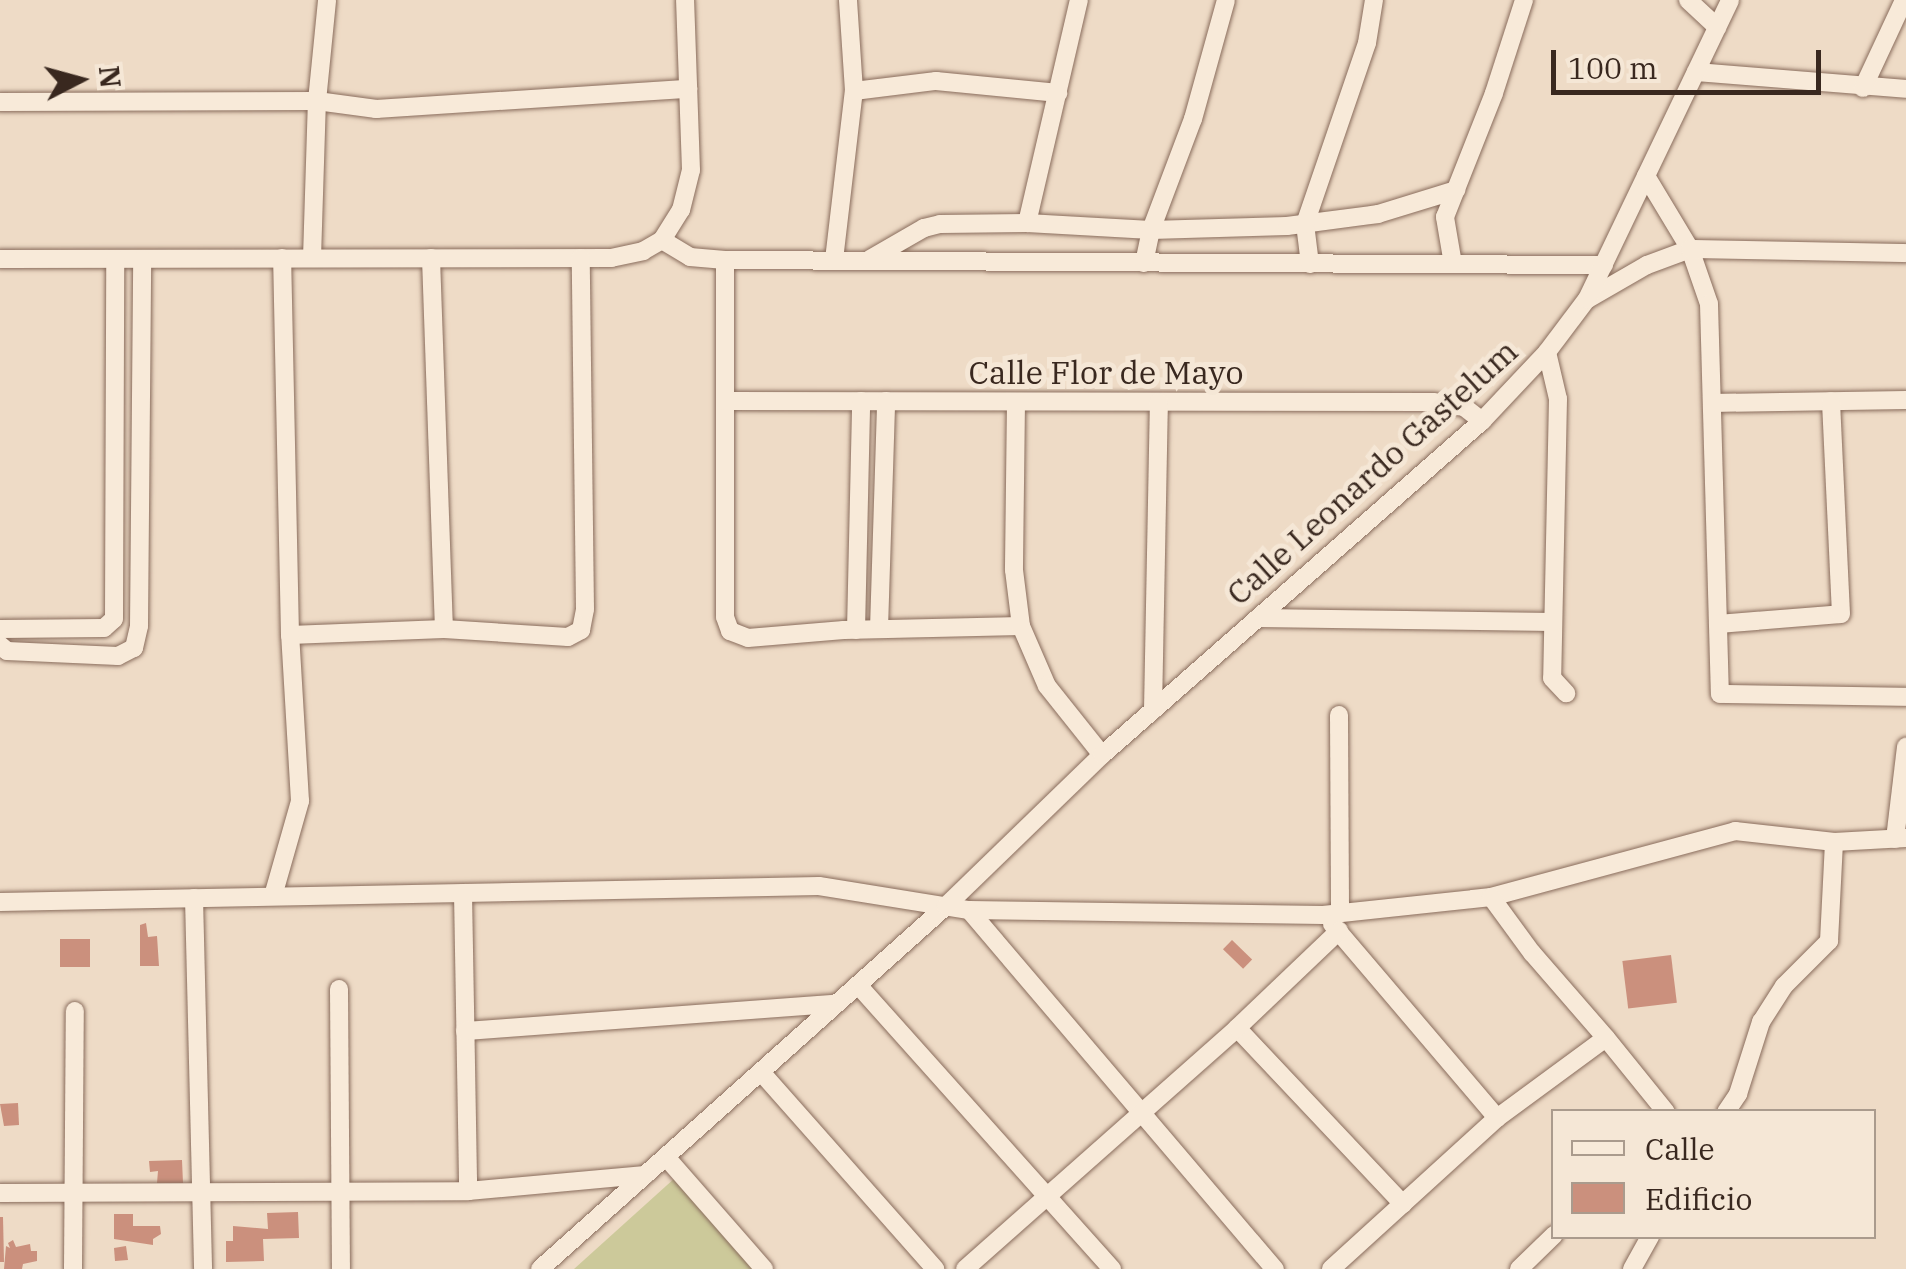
<!DOCTYPE html>
<html>
<head>
<meta charset="utf-8">
<style>
  body { margin:0 }
  #map { position:relative; width:1906px; height:1269px; overflow:hidden; background:#eedbc6; font-family:"IBM Plex Serif",serif }
  div>[style] { position:absolute }
  [style*='--x'] { left:calc(var(--x)*1px); top:calc(var(--y)*1px); width:calc(var(--w)*1px); rotate:calc(var(--a)*1deg) }
  .green>* { inset:0; background:#ccc99a }
  .building>* { inset:0; background:#cb907d; transform-origin:0 0 }
  .roads { filter:drop-shadow(0 0 2px #896c5c) drop-shadow(0 0 2px #896c5c) }
  .minor>* { height:18px; margin:-9px; padding:0 9px; transform-origin:9px; border-radius:9px; background:#f8ead9 }
  span { translate:-50% -50%; white-space:nowrap; text-align:center; line-height:1.15; -webkit-text-stroke:10px #f5e7d6; paint-order:stroke }
  .street-label { font-size:32px; color:#39281f }
  .legend { position:absolute; left:1551px; top:1109px; width:325px; height:130px; box-sizing:border-box; background:#f5e7d6; border:2px solid #aa9b8d; margin:0; padding:12px 18px; list-style:none; font-size:30px; color:#39281f }
  .legend li { display:flex; align-items:center; gap:20px; height:50px }
  .legend b { width:50px; border:2px solid #aa9b8d }
  .north { position:absolute; left:30px; top:30px; width:100px; height:100px; -webkit-text-stroke:8px #f5e7d6; paint-order:stroke; rotate:84deg; font-size:28px; font-weight:700; line-height:40px; text-align:center; color:#39281f }
  .north::after { content:''; display:block; margin:auto; width:35px; height:45px; background:#39281f; clip-path:polygon(50% 0,100% 100%,50% 72%,0 100%) }
  .scale { position:absolute; left:1551px; top:50px; width:270px; height:45px; box-sizing:border-box; border:5px solid #39281f; border-top:0; padding-left:12px; font-size:30px; line-height:35px; white-space:nowrap; color:#39281f; -webkit-text-stroke:8px #f5e7d6; paint-order:stroke }
</style>
</head>
<body>
<div id="map">
  <div class="green">
    <div style="clip-path:polygon(676px 1177px,755px 1269px,574px 1269px)"></div>
  </div>
  <div class="building">
    <div style="clip-path:polygon(146px 923px,148px 937px,157px 936px,159px 966px,140px 966px,140px 925px)"></div>
    <div style="left:90px;top:939px;width:28px;height:30px;rotate:90deg"></div>
    <div style="left:1232px;top:940px;width:28px;height:13px;rotate:44deg"></div>
    <div style="left:1671px;top:955px;width:48px;height:49px;rotate:83deg"></div>
    <div style="clip-path:polygon(18px 1103px,19px 1125px,4px 1126px,0 1104px)"></div>
    <div style="clip-path:polygon(182px 1160px,183px 1183px,157px 1183px,158px 1171px,150px 1172px,149px 1161px)"></div>
    <div style="clip-path:polygon(298px 1212px,299px 1238px,263px 1239px,264px 1261px,226px 1262px,226px 1241px,233px 1241px,233px 1226px,268px 1229px,267px 1213px)"></div>
    <div style="clip-path:polygon(114px 1214px,133px 1214px,133px 1226px,160px 1226px,161px 1234px,153px 1239px,153px 1245px,114px 1239px)"></div>
    <div style="clip-path:polygon(0 1217px,3px 1217px,4px 1262px,0 1262px)"></div>
    <div style="clip-path:polygon(13px 1240px,16px 1247px,30px 1244px,31px 1251px,37px 1251px,37px 1261px,23px 1264px,22px 1269px,4px 1269px,6px 1246px,10px 1248px,8px 1243px)"></div>
    <div style="clip-path:polygon(126px 1246px,128px 1260px,115px 1261px,114px 1248px)"></div>
  </div>
  <div class="roads">
    <div class="minor">
      <div style="--x:1688;--y:0;--w:40;--a:43"></div>
      <div style="--x:1696;--y:72;--w:211;--a:4.6"></div>
      <div style="--x:1863;--y:88;--w:97;--a:-65"></div>
      <div style="--x:854;--y:91;--w:83;--a:-7"></div>
      <div style="--x:936;--y:81;--w:123;--a:5.6"></div>
      <div style="--x:0;--y:102;--w:317;--a:-0.2"></div>
      <div style="--x:317;--y:101;--w:60;--a:7.7"></div>
      <div style="--x:376;--y:109;--w:313;--a:-3.7"></div>
      <div style="--x:1646;--y:176;--w:85;--a:58.9"></div>
      <div style="--x:1690;--y:249;--w:58;--a:70.9"></div>
      <div style="--x:1709;--y:304;--w:390;--a:88.4"></div>
      <div style="--x:1720;--y:694;--w:186;--a:0.9"></div>
      <div style="--x:1027;--y:223;--w:229;--a:-76.9"></div>
      <div style="--x:662;--y:240;--w:33;--a:31"></div>
      <div style="--x:690;--y:257;--w:35;--a:5"></div>
      <div style="--x:725;--y:260;--w:879;--a:0.33"></div>
      <div style="--x:312;--y:258;--w:157;--a:-88.2"></div>
      <div style="--x:317;--y:101;--w:101;--a:-84.3"></div>
      <div style="--x:431;--y:258;--w:371;--a:88"></div>
      <div style="--x:0;--y:259;--w:611;--a:-0.09"></div>
      <div style="--x:611;--y:258;--w:33;--a:-12"></div>
      <div style="--x:643;--y:251;--w:22;--a:-30"></div>
      <div style="--x:662;--y:240;--w:36;--a:-58"></div>
      <div style="--x:681;--y:210;--w:41;--a:-76"></div>
      <div style="--x:691;--y:170;--w:170;--a:-92"></div>
      <div style="--x:870;--y:259;--w:62;--a:-29.9"></div>
      <div style="--x:924;--y:228;--w:16;--a:-14"></div>
      <div style="--x:940;--y:224;--w:87;--a:-0.7"></div>
      <div style="--x:1027;--y:223;--w:124;--a:3.2"></div>
      <div style="--x:1151;--y:230;--w:136;--a:-1.7"></div>
      <div style="--x:1287;--y:226;--w:92;--a:-7.5"></div>
      <div style="--x:1378;--y:214;--w:82;--a:-17.1"></div>
      <div style="--x:725;--y:260;--w:357;--a:90"></div>
      <div style="--x:725;--y:617;--w:15;--a:70"></div>
      <div style="--x:730;--y:631;--w:19;--a:21"></div>
      <div style="--x:748;--y:638;--w:96;--a:-4.8"></div>
      <div style="--x:844;--y:630;--w:177;--a:-1.3"></div>
      <div style="--x:834;--y:260;--w:170;--a:-83.3"></div>
      <div style="--x:854;--y:91;--w:91;--a:-93.8"></div>
      <div style="--x:1144;--y:263;--w:34;--a:-78"></div>
      <div style="--x:1151;--y:230;--w:119;--a:-69.3"></div>
      <div style="--x:1193;--y:119;--w:123;--a:-74.5"></div>
      <div style="--x:1310;--y:264;--w:40;--a:-97.1"></div>
      <div style="--x:1305;--y:224;--w:191;--a:-71.1"></div>
      <div style="--x:1367;--y:43;--w:44;--a:-80.8"></div>
      <div style="--x:1453;--y:264;--w:48;--a:-99.7"></div>
      <div style="--x:1445;--y:217;--w:133;--a:-68.4"></div>
      <div style="--x:1494;--y:93;--w:98;--a:-72.1"></div>
      <div style="--x:1588;--y:299;--w:68;--a:-30"></div>
      <div style="--x:1647;--y:265;--w:46;--a:-20.4"></div>
      <div style="--x:1690;--y:249;--w:216;--a:1.1"></div>
      <div style="--x:1547;--y:352;--w:48;--a:76.8"></div>
      <div style="--x:1558;--y:399;--w:279;--a:91.2"></div>
      <div style="--x:1552;--y:678;--w:21;--a:47"></div>
      <div style="--x:725;--y:401;--w:708;--a:0.08"></div>
      <div style="--x:1433;--y:402;--w:31;--a:9"></div>
      <div style="--x:1464;--y:407;--w:23;--a:38"></div>
      <div style="--x:1016;--y:402;--w:168;--a:90.7"></div>
      <div style="--x:1014;--y:570;--w:56;--a:82.9"></div>
      <div style="--x:1021;--y:626;--w:65;--a:66.6"></div>
      <div style="--x:1047;--y:686;--w:88;--a:51.4"></div>
      <div style="--x:1712;--y:403;--w:194;--a:-0.9"></div>
      <div style="--x:1258;--y:618;--w:295;--a:0.8"></div>
      <div style="--x:1718;--y:624;--w:123;--a:-4.6"></div>
      <div style="--x:1841;--y:614;--w:213;--a:-92.7"></div>
      <div style="--x:0;--y:629;--w:104;--a:-0.6"></div>
      <div style="--x:104;--y:628;--w:13;--a:-42"></div>
      <div style="--x:114;--y:619;--w:360;--a:-89.8"></div>
      <div style="--x:879;--y:629;--w:228;--a:-88.2"></div>
      <div style="--x:856;--y:630;--w:229;--a:-88.7"></div>
      <div style="--x:290;--y:635;--w:154;--a:-2.2"></div>
      <div style="--x:444;--y:629;--w:124;--a:3.7"></div>
      <div style="--x:568;--y:637;--w:15;--a:-28"></div>
      <div style="--x:581;--y:630;--w:21;--a:-79"></div>
      <div style="--x:585;--y:609;--w:351;--a:-90.7"></div>
      <div style="--x:0;--y:645;--w:9;--a:41"></div>
      <div style="--x:7;--y:651;--w:111;--a:2.6"></div>
      <div style="--x:118;--y:656;--w:18;--a:-27"></div>
      <div style="--x:134;--y:648;--w:23;--a:-77"></div>
      <div style="--x:139;--y:626;--w:367;--a:-89.5"></div>
      <div style="--x:1153;--y:710;--w:308;--a:-88.9"></div>
      <div style="--x:1339;--y:715;--w:198;--a:89.7"></div>
      <div style="--x:1895;--y:839;--w:93;--a:-83.2"></div>
      <div style="--x:463;--y:893;--w:298;--a:89"></div>
      <div style="--x:273;--y:896;--w:99;--a:-74.1"></div>
      <div style="--x:300;--y:801;--w:166;--a:-93.4"></div>
      <div style="--x:290;--y:635;--w:377;--a:-91.2"></div>
      <div style="--x:194;--y:898;--w:371;--a:88.6"></div>
      <div style="--x:0;--y:902;--w:819;--a:-1.12"></div>
      <div style="--x:819;--y:886;--w:152;--a:9.1"></div>
      <div style="--x:969;--y:910;--w:354;--a:0.8"></div>
      <div style="--x:1323;--y:915;--w:169;--a:-6.1"></div>
      <div style="--x:1491;--y:897;--w:253;--a:-15.1"></div>
      <div style="--x:1735;--y:831;--w:100;--a:6.3"></div>
      <div style="--x:1834;--y:842;--w:72;--a:-3.2"></div>
      <div style="--x:969;--y:910;--w:472;--a:49.6"></div>
      <div style="--x:1332;--y:924;--w:255;--a:49.6"></div>
      <div style="--x:858;--y:985;--w:381;--a:48.2"></div>
      <div style="--x:339;--y:989;--w:280;--a:89.6"></div>
      <div style="--x:1237;--y:1028;--w:242;--a:46.7"></div>
      <div style="--x:465;--y:1031;--w:372;--a:-4.2"></div>
      <div style="--x:1606;--y:1038;--w:95;--a:51"></div>
      <div style="--x:761;--y:1072;--w:263;--a:48.5"></div>
      <div style="--x:1726;--y:1112;--w:22;--a:-56"></div>
      <div style="--x:1738;--y:1094;--w:76;--a:-72.3"></div>
      <div style="--x:1761;--y:1022;--w:43;--a:-57.4"></div>
      <div style="--x:1784;--y:986;--w:64;--a:-45"></div>
      <div style="--x:1829;--y:941;--w:99;--a:-87.1"></div>
      <div style="--x:666;--y:1157;--w:149;--a:48.8"></div>
      <div style="--x:0;--y:1193;--w:468;--a:-0.2"></div>
      <div style="--x:468;--y:1191;--w:178;--a:-5.2"></div>
      <div style="--x:73;--y:1269;--w:258;--a:-89.6"></div>
      <div style="--x:540;--y:1269;--w:545;--a:-41.8"></div>
      <div style="--x:946;--y:906;--w:217;--a:-44.1"></div>
      <div style="--x:1102;--y:755;--w:506;--a:-41.31"></div>
      <div style="--x:1482;--y:421;--w:95;--a:-46.7"></div>
      <div style="--x:1547;--y:352;--w:66;--a:-53"></div>
      <div style="--x:1587;--y:299;--w:331;--a:-64.4"></div>
      <div style="--x:965;--y:1269;--w:363;--a:-41.5"></div>
      <div style="--x:1237;--y:1028;--w:141;--a:-43.6"></div>
      <div style="--x:1331;--y:1269;--w:224;--a:-42.3"></div>
      <div style="--x:1497;--y:1118;--w:135;--a:-36.3"></div>
      <div style="--x:1606;--y:1038;--w:113;--a:-131"></div>
      <div style="--x:1532;--y:953;--w:69;--a:-126.2"></div>
      <div style="--x:1519;--y:1269;--w:49;--a:-44.2"></div>
      <div style="--x:1632;--y:1269;--w:38;--a:-61"></div>
    </div>
  </div>
  <div class="street-label">
    <span style="left:1106px;top:372px">Calle Flor de Mayo</span>
    <span style="left:1372px;top:472px;rotate:-42deg">Calle Leonardo Gastelum</span>
  </div>
  <ul class="legend">
  <li><b style="height:12px;background:#f8ead9"></b>Calle</li>
  <li><b style="height:28px;background:#cb907d"></b>Edificio</li>
  </ul>
  <div class="north">N</div>
  <div class="scale">100 m</div>
</div>
</body>
</html>
